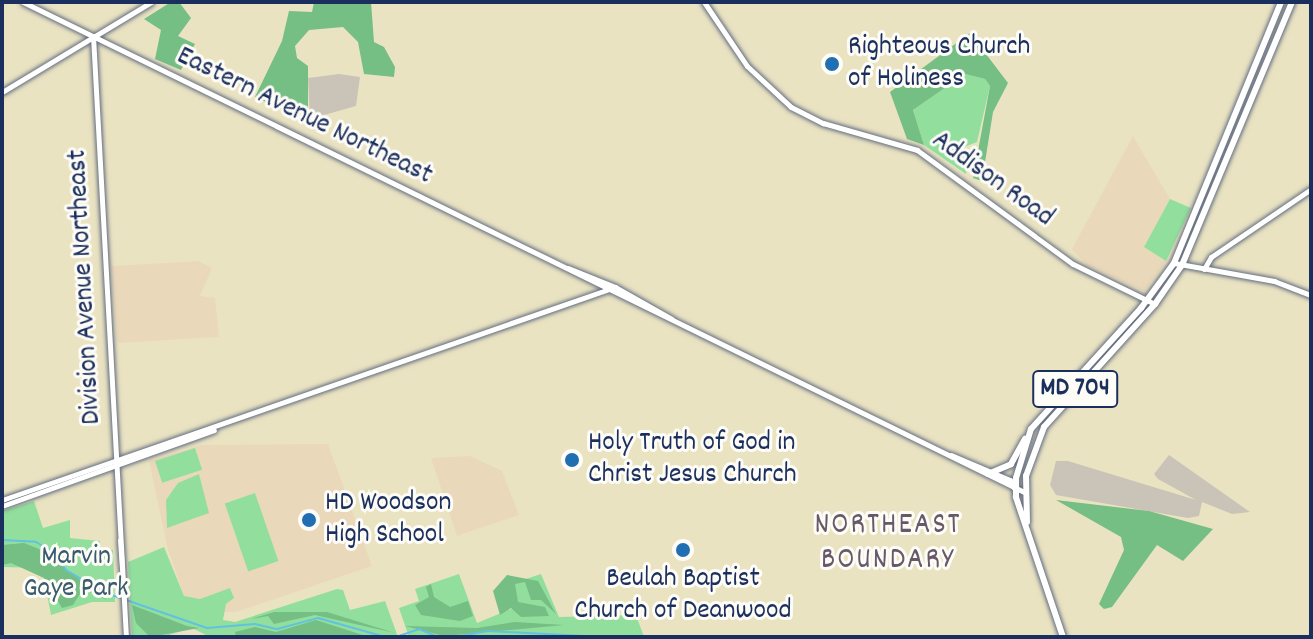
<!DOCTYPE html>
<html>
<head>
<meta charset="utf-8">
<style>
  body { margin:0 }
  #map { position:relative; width:1313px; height:639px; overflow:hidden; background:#eae3c2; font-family:Dekko,sans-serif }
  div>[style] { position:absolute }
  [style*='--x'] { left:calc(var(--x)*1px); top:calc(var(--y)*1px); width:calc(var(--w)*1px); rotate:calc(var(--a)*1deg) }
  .built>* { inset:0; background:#ead8ba }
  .industrial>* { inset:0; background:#cac3b8 }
  .green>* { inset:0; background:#92df9d; transform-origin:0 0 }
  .forest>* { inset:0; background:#75be84 }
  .stream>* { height:2px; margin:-1px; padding:0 1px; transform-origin:1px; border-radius:1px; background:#61c2e0 }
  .roads { filter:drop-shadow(0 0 2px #636e81) drop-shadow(0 0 2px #636e81) }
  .secondary>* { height:5px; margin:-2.5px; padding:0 2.5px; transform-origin:2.5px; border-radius:2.5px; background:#fff }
  .primary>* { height:6px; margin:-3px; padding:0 3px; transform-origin:3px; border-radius:3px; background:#fff }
  .dots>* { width:22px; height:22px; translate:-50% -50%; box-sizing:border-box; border:4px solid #fdfcf7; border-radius:50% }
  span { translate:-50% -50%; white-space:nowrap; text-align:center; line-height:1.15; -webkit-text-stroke:6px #fdfcf7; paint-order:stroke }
  .shield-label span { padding:2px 6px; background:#fdfcf7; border:2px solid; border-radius:6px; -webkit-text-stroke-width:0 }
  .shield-label { font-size:26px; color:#1b2f5e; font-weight:700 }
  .poi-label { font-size:28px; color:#1b2f5e }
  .left { translate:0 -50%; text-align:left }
  .street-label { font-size:28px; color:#1b2f5e }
  .park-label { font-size:28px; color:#395b6e }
  .neighbourhood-label { font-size:30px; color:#685969; letter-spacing:2px }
  .frame { position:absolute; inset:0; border:4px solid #1b2f5e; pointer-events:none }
</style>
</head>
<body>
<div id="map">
  <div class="built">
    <div style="clip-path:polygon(1133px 136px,1170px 199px,1144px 247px,1166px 261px,1144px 291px,1087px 265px,1072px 249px)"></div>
    <div style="clip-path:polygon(198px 261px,212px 268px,200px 296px,215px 298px,219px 337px,117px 343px,111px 266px)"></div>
    <div style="clip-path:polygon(328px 444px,372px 566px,236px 612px,223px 612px,226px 604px,184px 596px,168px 550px,149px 461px,201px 445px)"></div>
    <div style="clip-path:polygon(470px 456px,502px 471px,519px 515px,457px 536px,431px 458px)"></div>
  </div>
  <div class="industrial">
    <div style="clip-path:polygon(339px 74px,360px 77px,356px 106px,310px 119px,308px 78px)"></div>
    <div style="clip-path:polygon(1169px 455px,1250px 512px,1232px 514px,1202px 502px,1199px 516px,1188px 518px,1056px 495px,1050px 485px,1056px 461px,1068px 461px,1196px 500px,1158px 479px,1154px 474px)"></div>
  </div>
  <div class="green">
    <div style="clip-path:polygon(965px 74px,985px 79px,990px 86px,977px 142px,964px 147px,969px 157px,966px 174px,924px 145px,913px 110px)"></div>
    <div style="clip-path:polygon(1170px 199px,1191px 208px,1166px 261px,1144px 247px)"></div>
    <div style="left:195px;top:448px;width:23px;height:42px;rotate:72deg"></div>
    <div style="clip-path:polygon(199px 474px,209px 513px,167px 528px,166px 500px,178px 483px)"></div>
    <div style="left:255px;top:493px;width:72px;height:32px;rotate:71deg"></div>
    <div style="clip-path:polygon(34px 501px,43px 528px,70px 520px,70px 538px,100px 541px,100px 549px,113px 550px,115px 602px,92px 602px,51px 615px,42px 568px,2px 567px,2px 511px)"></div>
    <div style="clip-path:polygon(164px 547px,184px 596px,200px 599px,230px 588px,234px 598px,226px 604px,223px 620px,235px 622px,337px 589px,343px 590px,350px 610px,385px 601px,398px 637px,210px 637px,192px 628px,162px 637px,132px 637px,128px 562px)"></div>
    <div style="clip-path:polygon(459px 574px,477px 623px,513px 608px,507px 585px,541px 574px,559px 617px,636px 615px,644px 637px,409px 637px,399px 608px,419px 601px,415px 589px)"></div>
  </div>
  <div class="forest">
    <div style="clip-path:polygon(171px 2px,179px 2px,191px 18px,178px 36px,195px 44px,181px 70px,155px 59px,161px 30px,144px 19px)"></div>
    <div style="clip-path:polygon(314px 2px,371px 2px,374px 42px,384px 47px,395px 67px,394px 77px,364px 74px,358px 42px,343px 27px,309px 30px,295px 46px,297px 58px,308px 66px,308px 111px,292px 114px,255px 97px,282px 41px,289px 11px,312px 12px)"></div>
    <div style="clip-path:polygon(970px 33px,1008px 83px,993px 112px,982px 181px,973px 178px,990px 86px,985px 79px,965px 74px,913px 110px,924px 145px,907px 139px,890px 92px)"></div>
    <div style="clip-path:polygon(1056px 500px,1149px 511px,1213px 529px,1183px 561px,1157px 545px,1112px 607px,1104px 609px,1099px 604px,1124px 550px,1121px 537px)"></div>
    <div style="clip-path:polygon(24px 543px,39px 549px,107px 600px,83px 589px,73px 605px,62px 608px,44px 578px,11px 563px,2px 565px,2px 545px)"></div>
    <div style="clip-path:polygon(507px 575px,538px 581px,556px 614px,541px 600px,531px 600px,525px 582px,515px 584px,518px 602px,545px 607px,549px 616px,521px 617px,511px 608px,500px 615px,493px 591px)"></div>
    <div style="clip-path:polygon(431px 584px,434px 597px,450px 607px,468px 601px,473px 616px,460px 621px,421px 615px,415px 605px,429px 597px,426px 587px)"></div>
    <div style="clip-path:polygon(132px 605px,187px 626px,199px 628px,150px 637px,136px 623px)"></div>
    <div style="clip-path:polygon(274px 612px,327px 612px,395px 633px,315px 615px,274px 624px,268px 616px,251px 619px)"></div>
    <div style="clip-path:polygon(316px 620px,369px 637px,236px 637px,235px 632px,255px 627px,276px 632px)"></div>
    <div style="clip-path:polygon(515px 622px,564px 625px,444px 636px,405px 626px,477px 628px)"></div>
  </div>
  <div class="stream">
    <div style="--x:2;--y:540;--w:34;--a:3"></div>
    <div style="--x:36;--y:542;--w:16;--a:30"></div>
    <div style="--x:50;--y:550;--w:26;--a:51"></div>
    <div style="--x:66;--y:570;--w:43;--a:30.7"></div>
    <div style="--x:103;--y:592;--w:110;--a:19.1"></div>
    <div style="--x:207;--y:628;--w:48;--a:-4.8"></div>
    <div style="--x:255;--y:624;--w:23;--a:13"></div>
    <div style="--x:277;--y:629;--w:42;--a:-15"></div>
    <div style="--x:318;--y:618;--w:70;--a:15.8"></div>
    <div style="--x:396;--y:637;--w:24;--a:-19"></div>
    <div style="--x:419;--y:629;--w:21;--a:23"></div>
    <div style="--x:456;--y:637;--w:33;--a:-11"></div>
    <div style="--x:488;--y:631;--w:116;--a:3"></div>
  </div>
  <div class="roads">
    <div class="secondary">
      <div style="--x:23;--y:2;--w:1114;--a:26.08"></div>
      <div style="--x:704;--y:2;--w:77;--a:56.1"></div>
      <div style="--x:747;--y:66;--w:60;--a:43"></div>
      <div style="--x:791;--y:107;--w:36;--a:27"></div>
      <div style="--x:823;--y:123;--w:98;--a:16"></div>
      <div style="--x:917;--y:150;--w:193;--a:36.2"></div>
      <div style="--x:1073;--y:264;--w:91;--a:26"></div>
      <div style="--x:93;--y:36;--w:602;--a:86.86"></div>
      <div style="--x:2;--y:92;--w:174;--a:-31.1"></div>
      <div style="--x:1174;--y:263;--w:102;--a:10.2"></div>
      <div style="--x:1274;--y:281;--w:40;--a:21"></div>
      <div style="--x:568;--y:268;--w:51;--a:22"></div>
      <div style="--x:615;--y:287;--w:65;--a:29.3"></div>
      <div style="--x:1204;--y:269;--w:14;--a:-60"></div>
      <div style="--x:1211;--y:257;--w:121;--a:-34.2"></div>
      <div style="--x:951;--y:455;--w:64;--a:23"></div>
      <div style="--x:1010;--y:480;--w:9;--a:63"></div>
      <div style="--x:2;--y:500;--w:649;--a:-19.16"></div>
      <div style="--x:2;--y:506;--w:225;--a:-19.7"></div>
      <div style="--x:120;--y:540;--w:30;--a:86"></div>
    </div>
    <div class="primary">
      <div style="--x:988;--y:474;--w:25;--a:-23"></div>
      <div style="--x:1011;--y:464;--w:29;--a:-61"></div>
      <div style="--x:1027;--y:522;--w:46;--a:-91.2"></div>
      <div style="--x:1026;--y:476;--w:52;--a:-69.8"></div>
      <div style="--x:1044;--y:427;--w:166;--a:-47.9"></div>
      <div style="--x:1155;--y:304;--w:47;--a:-55.3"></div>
      <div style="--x:1182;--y:265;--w:285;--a:-67.3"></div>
      <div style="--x:1063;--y:637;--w:148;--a:-108.6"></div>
      <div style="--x:1016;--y:497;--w:19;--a:-90"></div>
      <div style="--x:1016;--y:478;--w:51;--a:-73"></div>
      <div style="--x:1031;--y:429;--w:164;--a:-47.7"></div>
      <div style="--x:1141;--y:308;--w:56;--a:-53.7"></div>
      <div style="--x:1174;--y:263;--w:282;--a:-67.7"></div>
    </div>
  </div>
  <div class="dots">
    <div style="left:832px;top:64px;background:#1f6fb2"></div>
    <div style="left:572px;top:460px;background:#1f6fb2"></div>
    <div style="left:309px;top:520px;background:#1f6fb2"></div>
    <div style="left:683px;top:550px;background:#1f6fb2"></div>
  </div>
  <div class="shield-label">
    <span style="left:1075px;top:389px">MD 704</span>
  </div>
  <div class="poi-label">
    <span class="left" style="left:848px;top:64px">Righteous Church<br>of Holiness</span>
    <span class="left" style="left:588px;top:460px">Holy Truth of God in<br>Christ Jesus Church</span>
    <span class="left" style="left:325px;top:520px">HD Woodson<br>High School</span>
    <span style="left:683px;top:596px">Beulah Baptist<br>Church of Deanwood</span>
  </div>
  <div class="street-label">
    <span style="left:304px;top:117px;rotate:26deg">Eastern Avenue Northeast</span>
    <span style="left:992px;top:180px;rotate:36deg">Addison Road</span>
    <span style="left:86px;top:287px;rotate:-93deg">Division Avenue Northeast</span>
  </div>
  <div class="park-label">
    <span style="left:76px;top:574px">Marvin<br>Gaye Park</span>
  </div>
  <div class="neighbourhood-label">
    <span style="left:888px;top:544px">NORTHEAST<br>BOUNDARY</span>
  </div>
  <div class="frame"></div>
</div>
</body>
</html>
